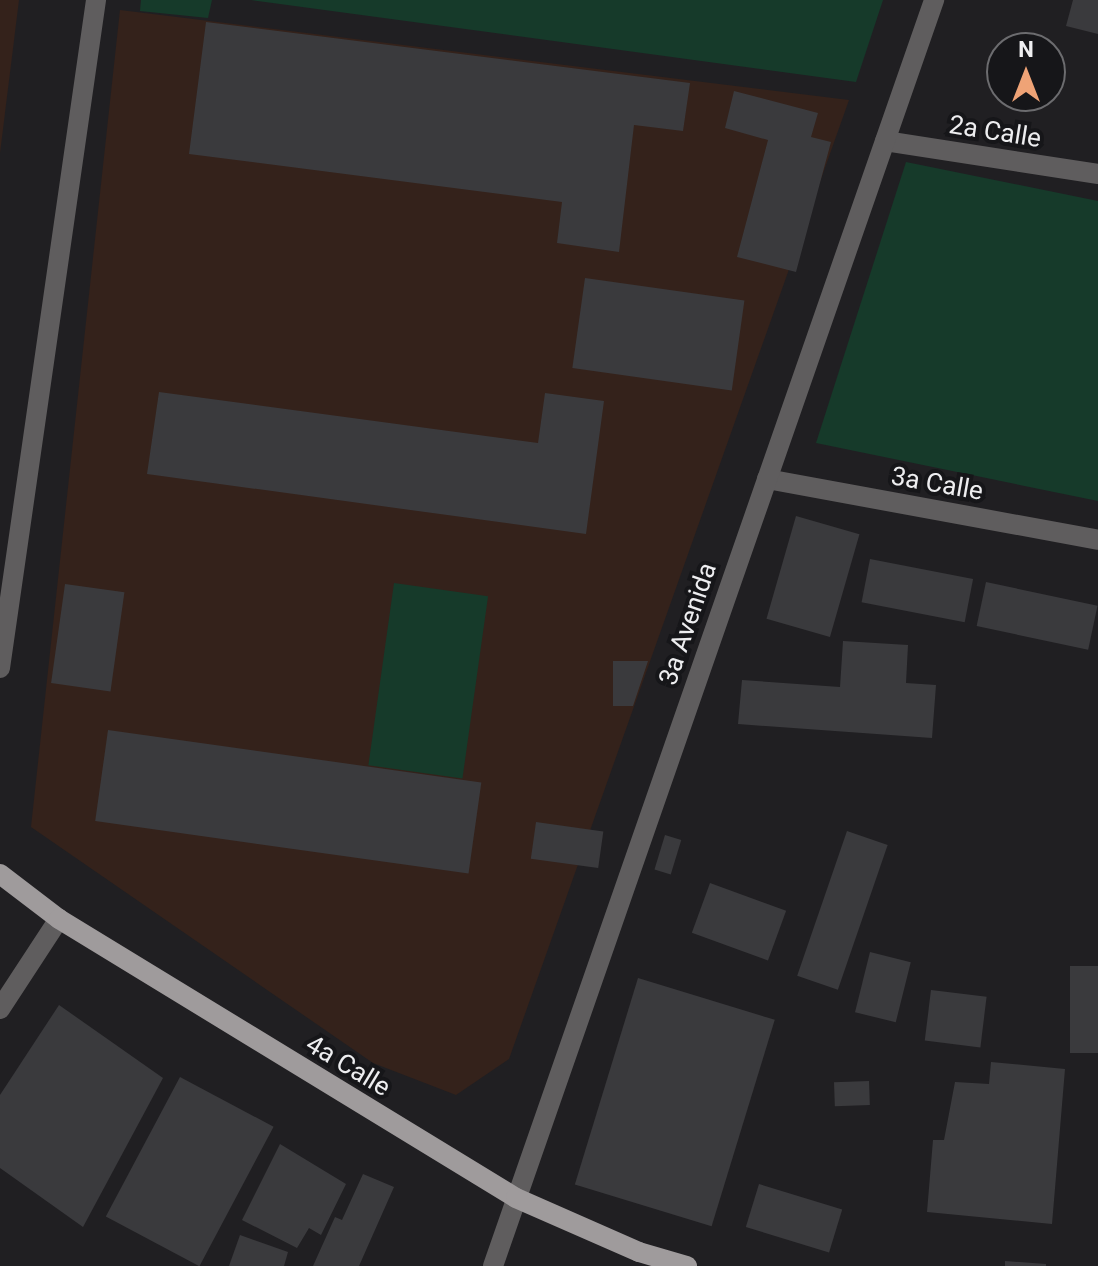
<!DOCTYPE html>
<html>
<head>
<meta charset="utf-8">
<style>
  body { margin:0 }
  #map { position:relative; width:1098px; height:1266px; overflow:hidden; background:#201f22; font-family:Roboto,sans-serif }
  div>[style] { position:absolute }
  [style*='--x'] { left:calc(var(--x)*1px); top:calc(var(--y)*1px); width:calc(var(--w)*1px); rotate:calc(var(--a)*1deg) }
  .education>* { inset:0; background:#34221b }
  .green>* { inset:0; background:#163a2a; transform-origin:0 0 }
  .building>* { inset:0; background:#3a3a3d; transform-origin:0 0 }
  .minor>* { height:20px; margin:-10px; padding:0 10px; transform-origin:10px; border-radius:10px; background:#5f5d5e }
  .major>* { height:20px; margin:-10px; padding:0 10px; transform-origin:10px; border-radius:10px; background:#9f9b9c }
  span { translate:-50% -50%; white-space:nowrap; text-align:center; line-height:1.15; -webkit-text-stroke:8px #161619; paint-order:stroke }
  .street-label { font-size:26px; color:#eeeef0 }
  .north { position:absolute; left:986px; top:32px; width:80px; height:80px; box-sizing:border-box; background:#161619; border:2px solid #6c6c6f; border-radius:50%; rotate:0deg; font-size:22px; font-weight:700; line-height:32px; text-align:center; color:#eeeef0 }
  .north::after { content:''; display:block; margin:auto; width:28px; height:36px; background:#efa376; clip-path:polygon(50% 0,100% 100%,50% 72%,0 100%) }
</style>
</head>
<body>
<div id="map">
  <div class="education">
    <div style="clip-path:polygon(0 0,19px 0,0 153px)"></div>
    <div style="clip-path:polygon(120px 10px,849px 100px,509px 1059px,456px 1095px,373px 1063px,31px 827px)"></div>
  </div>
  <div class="green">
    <div style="clip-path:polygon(141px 0,212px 0,208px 18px,140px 11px)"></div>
    <div style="clip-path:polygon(251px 0,883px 0,856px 82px)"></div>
    <div style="clip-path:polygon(906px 162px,1098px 201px,1098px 501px,816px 443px)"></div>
    <div style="left:394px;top:583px;width:95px;height:184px;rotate:8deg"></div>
  </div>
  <div class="building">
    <div style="clip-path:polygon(1073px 0,1098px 0,1098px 34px,1066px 26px)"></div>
    <div style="clip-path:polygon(206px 22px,690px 83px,683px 131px,634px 125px,619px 252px,557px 243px,562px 202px,189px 154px)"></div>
    <div style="clip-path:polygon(734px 91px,818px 113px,811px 137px,831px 142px,796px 272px,737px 257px,768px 140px,725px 128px)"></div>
    <div style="left:585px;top:278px;width:161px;height:91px;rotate:8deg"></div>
    <div style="clip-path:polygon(159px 392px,538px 443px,545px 393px,604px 401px,586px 534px,147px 474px)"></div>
    <div style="left:796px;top:516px;width:66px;height:107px;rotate:16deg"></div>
    <div style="left:870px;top:559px;width:105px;height:44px;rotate:11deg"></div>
    <div style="left:986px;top:582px;width:114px;height:45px;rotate:12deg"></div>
    <div style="left:65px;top:584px;width:60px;height:100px;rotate:8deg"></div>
    <div style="clip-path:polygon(843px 641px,908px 645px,906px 683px,936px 685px,932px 738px,738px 724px,742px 680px,840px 687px)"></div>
    <div style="clip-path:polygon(613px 661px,648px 661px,633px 706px,613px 706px)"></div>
    <div style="left:108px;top:730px;width:377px;height:92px;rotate:8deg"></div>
    <div style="left:536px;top:822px;width:68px;height:37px;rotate:8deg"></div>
    <div style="left:847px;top:831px;width:43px;height:153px;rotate:19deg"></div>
    <div style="left:665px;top:835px;width:17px;height:36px;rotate:17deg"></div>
    <div style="left:710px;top:883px;width:81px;height:53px;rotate:20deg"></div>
    <div style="left:870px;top:952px;width:42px;height:62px;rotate:14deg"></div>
    <div style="left:1098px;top:966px;width:87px;height:28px;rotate:90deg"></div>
    <div style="left:638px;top:978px;width:143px;height:216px;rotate:17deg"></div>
    <div style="left:931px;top:990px;width:56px;height:51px;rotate:7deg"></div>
    <div style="clip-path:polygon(59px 1005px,163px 1078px,83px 1227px,0 1168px,0 1095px)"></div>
    <div style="clip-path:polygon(991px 1062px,1065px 1069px,1052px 1224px,927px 1212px,933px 1140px,944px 1140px,955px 1082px,989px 1084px)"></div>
    <div style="left:180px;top:1077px;width:106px;height:158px;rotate:28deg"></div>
    <div style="left:869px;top:1081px;width:24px;height:35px;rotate:88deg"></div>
    <div style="clip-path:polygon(280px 1144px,346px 1184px,321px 1235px,309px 1228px,297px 1248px,242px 1220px)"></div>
    <div style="clip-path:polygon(363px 1174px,394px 1187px,359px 1266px,313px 1266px,335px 1217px,342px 1220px)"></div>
    <div style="left:759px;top:1184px;width:87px;height:45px;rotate:17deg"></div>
    <div style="clip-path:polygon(240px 1235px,288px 1252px,284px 1266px,229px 1266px)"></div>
    <div style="clip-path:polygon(1005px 1261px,1046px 1264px,1046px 1266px,1005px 1266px)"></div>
  </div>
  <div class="minor">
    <div style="--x:885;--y:141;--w:216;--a:8.8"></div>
    <div style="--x:767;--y:479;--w:337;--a:10.4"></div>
    <div style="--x:0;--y:668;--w:675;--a:-81.82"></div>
    <div style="--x:0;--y:1009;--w:108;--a:-56.8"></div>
    <div style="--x:493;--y:1266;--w:1341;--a:-70.79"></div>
  </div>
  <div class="major">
    <div style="--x:0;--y:874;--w:74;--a:37.3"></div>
    <div style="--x:59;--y:919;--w:535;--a:31.4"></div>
    <div style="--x:516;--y:1198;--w:134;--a:23.7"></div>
    <div style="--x:639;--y:1252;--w:50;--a:16.3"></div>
  </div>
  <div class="street-label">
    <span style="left:995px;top:132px;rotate:9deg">2a Calle</span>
    <span style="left:937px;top:484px;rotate:10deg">3a Calle</span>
    <span style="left:688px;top:624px;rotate:-71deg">3a Avenida</span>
    <span style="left:348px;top:1066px;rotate:31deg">4a Calle</span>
  </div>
  <div class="north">N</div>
</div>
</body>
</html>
